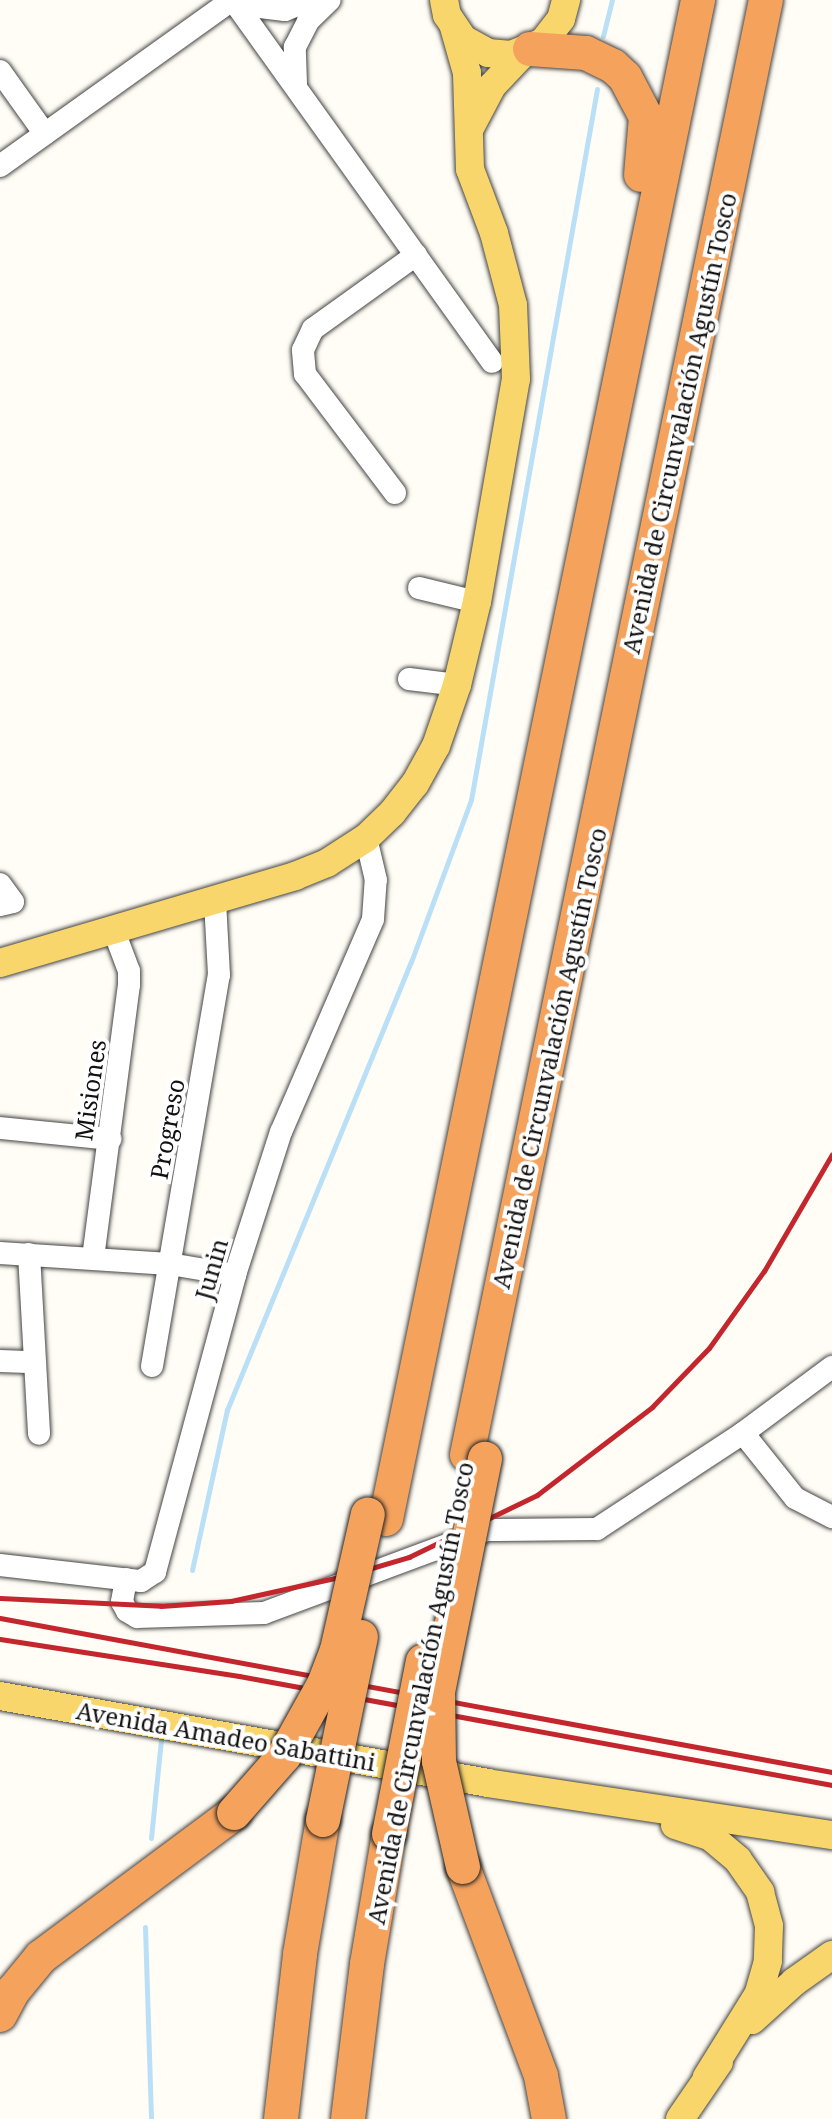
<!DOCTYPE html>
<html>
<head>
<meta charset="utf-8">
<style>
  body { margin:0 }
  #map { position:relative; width:832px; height:2119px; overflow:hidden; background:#fffdf5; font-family:"Noto Serif",serif }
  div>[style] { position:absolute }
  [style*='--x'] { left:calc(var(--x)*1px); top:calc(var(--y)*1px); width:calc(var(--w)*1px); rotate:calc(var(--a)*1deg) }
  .stream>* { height:5px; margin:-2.5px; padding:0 2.5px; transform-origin:2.5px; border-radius:2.5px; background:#b9e0f7 }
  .roads { filter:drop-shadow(0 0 2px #444) drop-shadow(0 0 2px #444) }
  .minor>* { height:22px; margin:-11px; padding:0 11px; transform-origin:11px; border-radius:11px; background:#fff }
  .major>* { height:28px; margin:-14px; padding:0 14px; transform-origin:14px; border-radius:14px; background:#f9d66b }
  .highway>* { height:34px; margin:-17px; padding:0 17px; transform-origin:17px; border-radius:17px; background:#f5a25d }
  .rail>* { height:5px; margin:-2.5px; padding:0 2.5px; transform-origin:2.5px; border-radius:2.5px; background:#c4262e }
  .bridges { filter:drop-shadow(0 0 2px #222) drop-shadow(0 0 2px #222) }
  .highway-bridge>* { height:34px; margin:-17px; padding:0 17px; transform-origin:17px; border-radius:17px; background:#f5a25d }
  span { translate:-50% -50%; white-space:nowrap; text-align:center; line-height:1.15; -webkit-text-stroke:8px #fff; paint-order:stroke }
  .street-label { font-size:24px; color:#111 }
</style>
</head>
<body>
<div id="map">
  <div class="stream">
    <div style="--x:603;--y:36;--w:37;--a:-76"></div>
    <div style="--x:192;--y:1570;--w:164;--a:-77.7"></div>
    <div style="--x:227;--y:1410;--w:484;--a:-67.7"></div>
    <div style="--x:411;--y:962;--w:173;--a:-69.7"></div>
    <div style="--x:471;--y:800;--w:722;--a:-79.95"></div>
    <div style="--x:151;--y:1838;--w:99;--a:-84.2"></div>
    <div style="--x:145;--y:1927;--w:192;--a:88.2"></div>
  </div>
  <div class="roads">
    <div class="minor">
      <div style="--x:233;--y:0;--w:445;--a:54.4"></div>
      <div style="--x:236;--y:4;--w:49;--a:7"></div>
      <div style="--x:285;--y:10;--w:27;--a:-22"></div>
      <div style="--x:0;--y:71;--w:77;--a:54.5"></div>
      <div style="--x:296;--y:84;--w:37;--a:-92"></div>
      <div style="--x:295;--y:47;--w:29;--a:-63"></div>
      <div style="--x:308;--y:21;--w:30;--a:-44"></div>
      <div style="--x:0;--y:166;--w:285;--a:-35.6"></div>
      <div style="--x:395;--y:493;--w:149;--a:-127.1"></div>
      <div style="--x:305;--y:374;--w:24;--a:-95"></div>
      <div style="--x:303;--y:350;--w:23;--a:-65"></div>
      <div style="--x:313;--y:329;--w:127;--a:-35.7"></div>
      <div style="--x:419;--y:588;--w:60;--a:13.6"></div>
      <div style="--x:409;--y:679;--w:48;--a:7.1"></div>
      <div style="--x:0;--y:884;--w:22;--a:54"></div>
      <div style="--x:13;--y:902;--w:13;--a:167"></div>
      <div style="--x:0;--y:1128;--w:111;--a:5.7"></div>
      <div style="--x:0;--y:1253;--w:170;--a:3.7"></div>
      <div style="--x:170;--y:1264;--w:66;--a:9.6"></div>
      <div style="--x:29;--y:1254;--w:180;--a:86.8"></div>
      <div style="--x:93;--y:1258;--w:275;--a:-82.5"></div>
      <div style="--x:129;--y:985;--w:14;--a:-90"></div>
      <div style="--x:129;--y:971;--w:43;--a:-110.6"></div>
      <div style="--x:0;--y:1361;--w:34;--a:2"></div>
      <div style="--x:152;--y:1366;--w:397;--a:-80.3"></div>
      <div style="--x:219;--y:975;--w:75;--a:-93.1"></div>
      <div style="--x:743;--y:1433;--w:83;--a:51.3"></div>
      <div style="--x:795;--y:1498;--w:42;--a:27.2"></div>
      <div style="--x:0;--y:1565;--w:142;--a:6.5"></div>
      <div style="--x:141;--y:1581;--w:17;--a:-33"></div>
      <div style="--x:155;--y:1572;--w:308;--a:-74.9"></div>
      <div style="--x:235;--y:1275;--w:150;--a:-72.2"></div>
      <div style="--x:281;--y:1132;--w:232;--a:-66.6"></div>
      <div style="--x:373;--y:919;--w:39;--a:-86"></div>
      <div style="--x:376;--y:880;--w:43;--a:-103.4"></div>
      <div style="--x:126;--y:1579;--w:23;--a:100"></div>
      <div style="--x:122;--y:1602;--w:10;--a:61"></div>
      <div style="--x:127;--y:1611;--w:12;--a:31"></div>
      <div style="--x:137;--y:1617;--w:127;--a:-1.8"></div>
      <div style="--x:264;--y:1613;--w:238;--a:-20.4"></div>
      <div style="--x:487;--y:1530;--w:110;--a:-0.5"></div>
      <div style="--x:597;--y:1529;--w:175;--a:-33.3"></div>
      <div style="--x:743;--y:1433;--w:111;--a:-36.6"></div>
    </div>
    <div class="major">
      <div style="--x:444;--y:0;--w:15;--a:79"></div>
      <div style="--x:447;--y:15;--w:29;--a:56"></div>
      <div style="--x:463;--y:39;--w:29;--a:29"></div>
      <div style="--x:488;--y:53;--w:23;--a:5"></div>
      <div style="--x:511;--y:55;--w:35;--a:-22"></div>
      <div style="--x:543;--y:42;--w:29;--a:-52"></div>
      <div style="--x:561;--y:19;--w:20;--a:-75"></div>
      <div style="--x:471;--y:126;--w:45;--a:-62.3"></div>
      <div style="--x:492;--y:86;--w:47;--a:-46.7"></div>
      <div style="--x:0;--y:963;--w:308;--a:-16.4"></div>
      <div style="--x:295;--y:876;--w:35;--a:-22"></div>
      <div style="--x:327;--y:863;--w:46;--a:-32.7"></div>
      <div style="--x:366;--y:838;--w:36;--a:-44"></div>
      <div style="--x:392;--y:813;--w:37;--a:-52"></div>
      <div style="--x:415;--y:784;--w:43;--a:-61.1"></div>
      <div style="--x:436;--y:746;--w:65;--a:-71"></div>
      <div style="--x:457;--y:685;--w:85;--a:-76.5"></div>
      <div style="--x:477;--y:602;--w:226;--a:-80.1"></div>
      <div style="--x:516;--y:379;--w:74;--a:-92.3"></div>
      <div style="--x:513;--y:305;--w:74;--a:-104.8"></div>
      <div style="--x:494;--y:233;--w:68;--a:-110.6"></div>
      <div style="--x:470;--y:169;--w:96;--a:-91.8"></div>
      <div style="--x:467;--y:73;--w:48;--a:-105.8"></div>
      <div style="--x:0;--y:1696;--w:495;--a:10.1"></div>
      <div style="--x:487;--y:1783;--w:349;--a:8.6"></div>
      <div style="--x:675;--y:1825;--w:38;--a:18"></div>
      <div style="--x:711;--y:1837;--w:35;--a:40"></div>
      <div style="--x:738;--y:1860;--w:39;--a:55"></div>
      <div style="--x:760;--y:1892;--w:35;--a:75"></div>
      <div style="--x:769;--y:1926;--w:35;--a:92"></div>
      <div style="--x:768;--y:1961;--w:35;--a:106"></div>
      <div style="--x:758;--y:1995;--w:97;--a:121.9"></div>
      <div style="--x:752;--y:2020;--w:57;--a:-42.1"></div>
      <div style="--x:794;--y:1982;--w:47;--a:-35.4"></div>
      <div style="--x:680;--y:2119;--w:69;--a:-55.6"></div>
    </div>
    <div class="highway">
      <div style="--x:530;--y:49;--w:56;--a:4.1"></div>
      <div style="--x:586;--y:53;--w:30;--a:26"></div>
      <div style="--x:613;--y:66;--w:16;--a:43"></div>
      <div style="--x:625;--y:77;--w:45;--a:62.3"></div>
      <div style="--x:646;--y:117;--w:58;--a:94.9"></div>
      <div style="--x:467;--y:1455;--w:1485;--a:-78.39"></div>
      <div style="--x:386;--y:1519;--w:1551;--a:-78.39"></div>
      <div style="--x:463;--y:1867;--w:223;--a:69.5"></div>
      <div style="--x:541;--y:2076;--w:44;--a:79.5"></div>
      <div style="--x:0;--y:2015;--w:27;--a:-62"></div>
      <div style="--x:13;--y:1991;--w:44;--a:-50.5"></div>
      <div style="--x:41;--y:1957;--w:241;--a:-36.7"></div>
      <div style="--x:281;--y:2119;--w:166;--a:-83.4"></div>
      <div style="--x:300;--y:1954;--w:136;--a:-80.3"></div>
      <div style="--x:348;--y:2119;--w:156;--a:-83"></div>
      <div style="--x:367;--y:1964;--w:132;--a:-80.4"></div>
    </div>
  </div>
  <div class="rail">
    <div style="--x:0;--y:1598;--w:161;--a:2.8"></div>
    <div style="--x:161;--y:1606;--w:70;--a:-4.1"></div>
    <div style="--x:231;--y:1601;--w:120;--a:-12.5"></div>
    <div style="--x:348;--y:1575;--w:64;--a:-16.4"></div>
    <div style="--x:409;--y:1557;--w:142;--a:-25.8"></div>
    <div style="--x:537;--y:1495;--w:145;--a:-37.4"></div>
    <div style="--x:652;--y:1407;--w:82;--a:-46"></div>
    <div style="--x:709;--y:1348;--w:95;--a:-54.5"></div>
    <div style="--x:764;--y:1271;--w:135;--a:-59.8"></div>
    <div style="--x:0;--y:1618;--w:846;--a:10.49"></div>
    <div style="--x:0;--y:1639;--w:242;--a:8.8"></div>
    <div style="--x:239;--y:1676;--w:603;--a:10.42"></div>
  </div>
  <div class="bridges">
    <div class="highway-bridge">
      <div style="--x:234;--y:1813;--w:76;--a:-48.7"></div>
      <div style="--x:284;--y:1756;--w:82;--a:-60.9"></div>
      <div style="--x:324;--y:1684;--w:36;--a:-69"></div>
      <div style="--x:337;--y:1650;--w:139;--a:-77.2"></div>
      <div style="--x:323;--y:1820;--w:187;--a:-78.3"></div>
      <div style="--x:389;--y:1834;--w:176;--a:-78.9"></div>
      <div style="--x:463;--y:1867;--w:109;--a:-102.8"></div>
      <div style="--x:439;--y:1761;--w:69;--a:-90.8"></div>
      <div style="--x:438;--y:1692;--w:238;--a:-78.6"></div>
    </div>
  </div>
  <div class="street-label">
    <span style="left:679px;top:423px;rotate:-78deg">Avenida de Circunvalación Agustín Tosco</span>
    <span style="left:549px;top:1058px;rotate:-78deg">Avenida de Circunvalación Agustín Tosco</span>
    <span style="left:90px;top:1090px;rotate:-82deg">Misiones</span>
    <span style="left:167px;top:1129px;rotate:-80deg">Progreso</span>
    <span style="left:211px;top:1269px;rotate:-74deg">Junin</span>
    <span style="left:420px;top:1693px;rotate:-79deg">Avenida de Circunvalación Agustín Tosco</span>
    <span style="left:226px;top:1736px;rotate:10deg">Avenida Amadeo Sabattini</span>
  </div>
</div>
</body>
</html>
